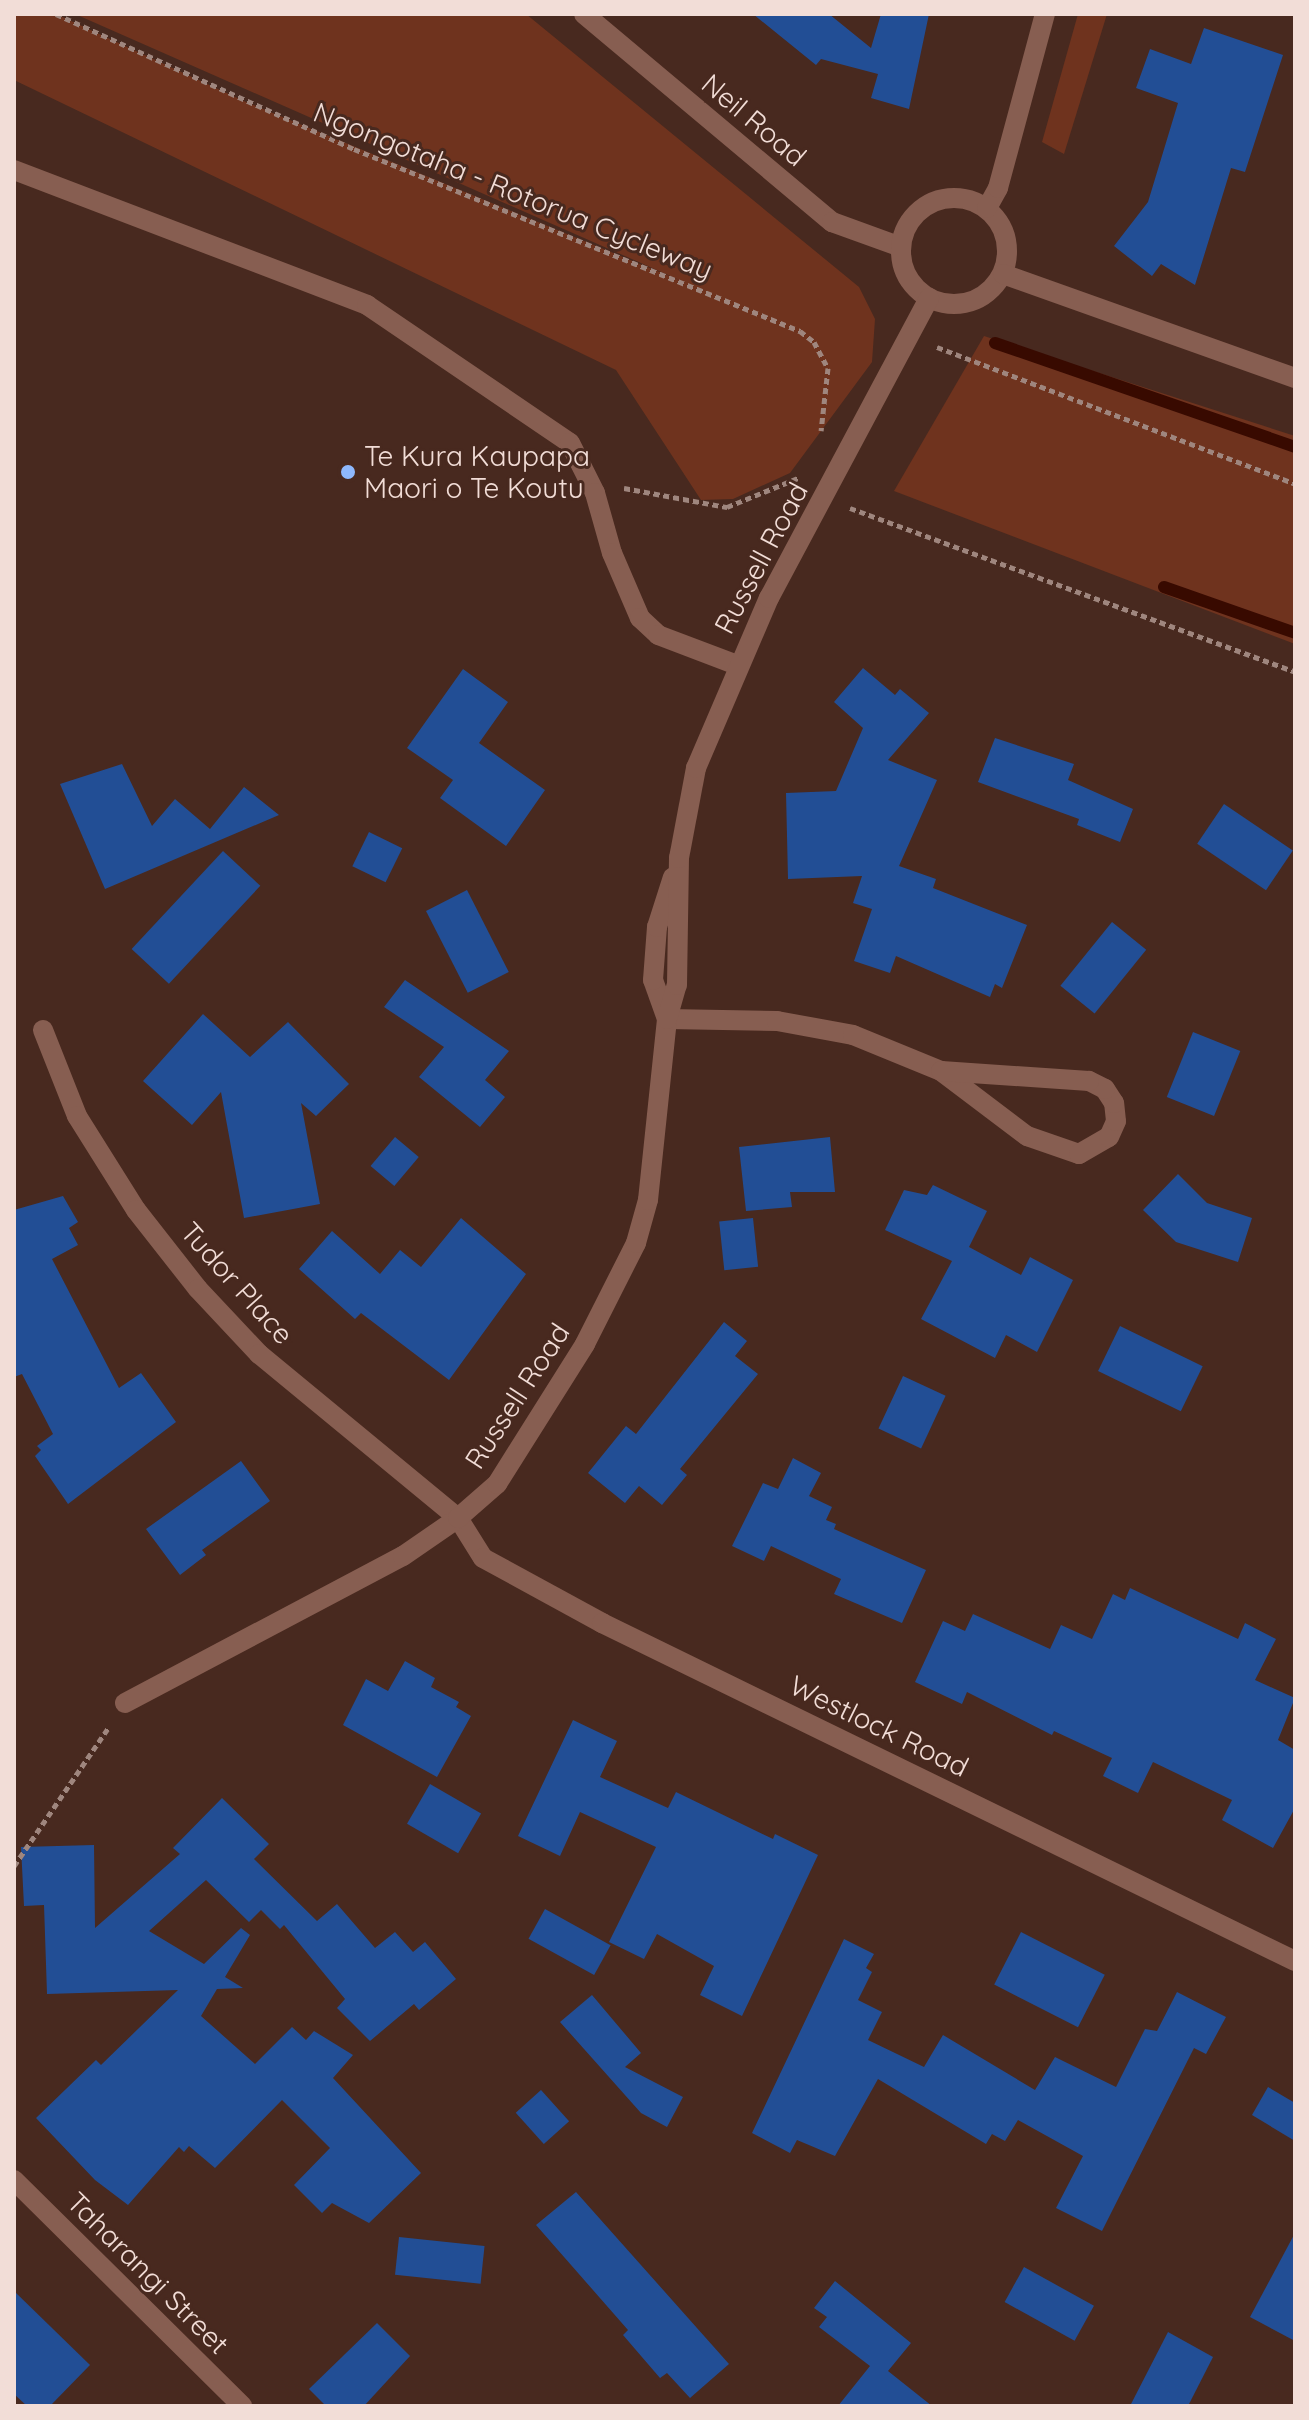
<!DOCTYPE html>
<html>
<head>
<meta charset="utf-8">
<style>
  body { margin:0 }
  #map { position:relative; width:1309px; height:2420px; overflow:hidden; background:#48291f; font-family:Quicksand,sans-serif }
  div>[style] { position:absolute }
  [style*='--x'] { left:calc(var(--x)*1px); top:calc(var(--y)*1px); width:calc(var(--w)*1px); rotate:calc(var(--a)*1deg) }
  .green>* { inset:0; background:#6f331e }
  .stream>* { height:12px; margin:-6px; padding:0 6px; transform-origin:6px; border-radius:6px; background:#380a00 }
  .building>* { inset:0; background:#224e95; transform-origin:0 0 }
  .path>* { height:5px; margin-top:-2.5px; transform-origin:0; background:repeating-linear-gradient(90deg,#9f867e 0 6px,transparent 0 10px) }
  .service>* { height:20px; margin:-10px; padding:0 10px; transform-origin:10px; border-radius:10px; background:#875e51 }
  .minor>* { height:20px; margin:-10px; padding:0 10px; transform-origin:10px; border-radius:10px; background:#875e51 }
  .minor>.ring { margin:-10px; padding:0; box-sizing:content-box; background:none; border:20px solid #875e51; border-radius:50% }
  .dots>* { width:22px; height:22px; translate:-50% -50%; box-sizing:border-box; border:4px solid #48291f; border-radius:50% }
  span { translate:-50% -50%; white-space:nowrap; text-align:center; line-height:1.15; -webkit-text-stroke:6px #48291f; paint-order:stroke }
  .street-label { font-size:28px; color:#f2ddd7 }
  .poi-label { font-size:28px; color:#f2ddd7 }
  .left { translate:0 -50%; text-align:left }
  .frame { position:absolute; inset:0; border:16px solid #f2ddd7; pointer-events:none }
</style>
</head>
<body>
<div id="map">
  <div class="green">
    <div style="clip-path:polygon(14px 14px,56px 14px,246px 102px,684px 282px,75px 14px,526px 14px,859px 287px,875px 319px,872px 362px,790px 473px,733px 499px,701px 500px,616px 370px,14px 80px)"></div>
    <div style="clip-path:polygon(1078px 14px,1107px 14px,1064px 154px,1042px 142px)"></div>
    <div style="clip-path:polygon(984px 336px,1295px 436px,1295px 644px,894px 491px)"></div>
  </div>
  <div class="stream">
    <div style="--x:995;--y:343;--w:318;--a:19.1"></div>
    <div style="--x:1164;--y:587;--w:139;--a:19.3"></div>
  </div>
  <div class="building">
    <div style="clip-path:polygon(753px 14px,829px 14px,871px 48px,881px 14px,929px 14px,909px 109px,871px 98px,878px 74px,821px 59px,816px 65px)"></div>
    <div style="clip-path:polygon(1204px 28px,1283px 55px,1245px 172px,1231px 168px,1195px 285px,1161px 264px,1152px 276px,1114px 246px,1148px 202px,1178px 103px,1136px 88px,1150px 49px,1191px 64px)"></div>
    <div style="clip-path:polygon(863px 668px,895px 695px,900px 689px,929px 713px,888px 760px,937px 780px,899px 866px,936px 879px,933px 888px,1027px 925px,1002px 988px,995px 984px,990px 997px,896px 956px,890px 973px,854px 961px,872px 909px,853px 903px,862px 876px,788px 879px,786px 793px,836px 791px,863px 728px,834px 702px)"></div>
    <div style="clip-path:polygon(463px 669px,508px 702px,479px 743px,545px 790px,506px 846px,440px 798px,453px 780px,407px 748px)"></div>
    <div style="clip-path:polygon(995px 738px,1074px 764px,1068px 780px,1133px 809px,1120px 842px,1077px 825px,1079px 819px,978px 782px)"></div>
    <div style="clip-path:polygon(122px 764px,152px 826px,175px 799px,210px 829px,244px 787px,279px 815px,105px 889px,60px 784px)"></div>
    <div style="left:1224px;top:804px;width:83px;height:48px;rotate:34deg"></div>
    <div style="left:369px;top:832px;width:37px;height:38px;rotate:26deg"></div>
    <div style="left:223px;top:851px;width:51px;height:134px;rotate:43deg"></div>
    <div style="left:467px;top:890px;width:92px;height:46px;rotate:63deg"></div>
    <div style="left:1112px;top:922px;width:44px;height:82px;rotate:39deg"></div>
    <div style="clip-path:polygon(405px 980px,509px 1051px,485px 1080px,505px 1097px,480px 1127px,419px 1077px,444px 1047px,384px 1007px)"></div>
    <div style="clip-path:polygon(203px 1014px,250px 1057px,288px 1022px,349px 1084px,316px 1116px,301px 1103px,320px 1204px,244px 1218px,221px 1092px,192px 1125px,143px 1081px)"></div>
    <div style="left:1193px;top:1032px;width:51px;height:70px;rotate:22deg"></div>
    <div style="left:395px;top:1137px;width:31px;height:38px;rotate:40deg"></div>
    <div style="clip-path:polygon(830px 1137px,835px 1192px,790px 1192px,792px 1207px,746px 1211px,739px 1147px)"></div>
    <div style="clip-path:polygon(1178px 1174px,1207px 1203px,1252px 1218px,1238px 1262px,1176px 1242px,1143px 1210px)"></div>
    <div style="clip-path:polygon(933px 1185px,987px 1211px,969px 1247px,1021px 1275px,1030px 1257px,1073px 1280px,1037px 1352px,1006px 1335px,995px 1358px,921px 1319px,952px 1261px,885px 1230px,904px 1190px,927px 1195px)"></div>
    <div style="clip-path:polygon(63px 1196px,78px 1222px,69px 1228px,78px 1245px,52px 1259px,119px 1388px,141px 1373px,176px 1422px,68px 1504px,35px 1456px,41px 1450px,37px 1446px,53px 1434px,22px 1374px,14px 1377px,14px 1210px)"></div>
    <div style="clip-path:polygon(461px 1218px,526px 1274px,449px 1380px,361px 1313px,355px 1319px,299px 1269px,332px 1231px,380px 1274px,400px 1250px,421px 1267px)"></div>
    <div style="left:753px;top:1218px;width:49px;height:34px;rotate:84deg"></div>
    <div style="clip-path:polygon(724px 1322px,747px 1341px,735px 1356px,758px 1374px,680px 1469px,687px 1475px,662px 1505px,639px 1486px,625px 1503px,588px 1473px,626px 1426px,636px 1434px)"></div>
    <div style="left:1120px;top:1326px;width:92px;height:50px;rotate:26deg"></div>
    <div style="left:903px;top:1376px;width:47px;height:58px;rotate:25deg"></div>
    <div style="clip-path:polygon(793px 1458px,821px 1473px,809px 1496px,832px 1507px,826px 1520px,836px 1524px,834px 1529px,926px 1570px,902px 1623px,834px 1594px,841px 1579px,771px 1546px,764px 1561px,732px 1546px,763px 1483px,778px 1489px)"></div>
    <div style="clip-path:polygon(241px 1461px,270px 1501px,202px 1550px,206px 1555px,180px 1575px,146px 1529px)"></div>
    <div style="clip-path:polygon(1130px 1588px,1238px 1639px,1245px 1623px,1276px 1639px,1255px 1680px,1295px 1698px,1278px 1740px,1295px 1750px,1295px 1808px,1273px 1848px,1222px 1820px,1232px 1800px,1153px 1762px,1138px 1793px,1103px 1776px,1112px 1758px,1054px 1731px,1052px 1735px,967px 1692px,962px 1704px,915px 1682px,943px 1621px,965px 1631px,973px 1614px,1050px 1649px,1061px 1625px,1092px 1639px,1113px 1594px,1125px 1600px)"></div>
    <div style="clip-path:polygon(405px 1661px,435px 1678px,431px 1687px,459px 1702px,456px 1707px,471px 1716px,437px 1777px,343px 1725px,366px 1679px,388px 1691px)"></div>
    <div style="clip-path:polygon(573px 1720px,617px 1741px,600px 1777px,668px 1808px,676px 1792px,773px 1839px,775px 1834px,818px 1855px,742px 2016px,700px 1995px,714px 1966px,657px 1934px,644px 1959px,609px 1942px,656px 1847px,580px 1812px,560px 1856px,518px 1836px)"></div>
    <div style="left:430px;top:1784px;width:59px;height:46px;rotate:30deg"></div>
    <div style="clip-path:polygon(222px 1798px,269px 1844px,254px 1859px,317px 1921px,337px 1904px,375px 1948px,395px 1932px,413px 1952px,425px 1942px,456px 1979px,419px 2010px,414px 2004px,370px 2041px,337px 2008px,345px 1999px,284px 1925px,280px 1929px,261px 1910px,249px 1922px,206px 1880px,149px 1931px,204px 1964px,241px 1928px,250px 1935px,225px 1977px,243px 1988px,217px 1989px,201px 2016px,255px 2064px,292px 2027px,306px 2040px,314px 2031px,353px 2055px,333px 2078px,421px 2173px,369px 2223px,332px 2203px,322px 2213px,294px 2185px,330px 2148px,282px 2100px,215px 2168px,189px 2146px,184px 2152px,179px 2147px,128px 2205px,95px 2180px,36px 2118px,96px 2060px,101px 2065px,178px 1990px,47px 1994px,44px 1905px,24px 1906px,21px 1847px,94px 1845px,95px 1928px,180px 1854px,173px 1848px)"></div>
    <div style="left:545px;top:1909px;width:75px;height:34px;rotate:29deg"></div>
    <div style="left:1021px;top:1932px;width:94px;height:59px;rotate:27deg"></div>
    <div style="clip-path:polygon(844px 1939px,874px 1954px,866px 1968px,872px 1972px,858px 2000px,882px 2012px,868px 2040px,924px 2067px,943px 2035px,1035px 2090px,1055px 2057px,1116px 2087px,1145px 2029px,1157px 2031px,1177px 1992px,1226px 2017px,1206px 2054px,1194px 2048px,1102px 2231px,1056px 2208px,1083px 2156px,1018px 2120px,1005px 2141px,992px 2134px,986px 2144px,878px 2079px,835px 2156px,797px 2140px,790px 2153px,752px 2133px)"></div>
    <div style="clip-path:polygon(592px 1995px,641px 2053px,625px 2067px,683px 2097px,667px 2127px,641px 2113px,560px 2022px)"></div>
    <div style="clip-path:polygon(1268px 2087px,1295px 2103px,1295px 2141px,1252px 2115px)"></div>
    <div style="left:541px;top:2090px;width:42px;height:34px;rotate:48deg"></div>
    <div style="clip-path:polygon(576px 2192px,729px 2364px,690px 2398px,667px 2373px,660px 2378px,623px 2335px,628px 2330px,536px 2225px)"></div>
    <div style="clip-path:polygon(1295px 2233px,1295px 2341px,1250px 2317px)"></div>
    <div style="left:399px;top:2237px;width:86px;height:38px;rotate:6deg"></div>
    <div style="left:1024px;top:2267px;width:80px;height:40px;rotate:29deg"></div>
    <div style="clip-path:polygon(835px 2281px,911px 2343px,888px 2371px,932px 2406px,838px 2406px,870px 2366px,819px 2327px,827px 2317px,814px 2308px)"></div>
    <div style="clip-path:polygon(14px 2291px,90px 2365px,50px 2406px,27px 2406px,14px 2394px)"></div>
    <div style="clip-path:polygon(377px 2323px,410px 2356px,364px 2406px,326px 2406px,309px 2389px)"></div>
    <div style="clip-path:polygon(1168px 2332px,1213px 2357px,1188px 2406px,1130px 2406px)"></div>
  </div>
  <div class="path">
    <div style="--x:56;--y:14;--w:327;--a:24.4"></div>
    <div style="--x:354;--y:149;--w:482;--a:22.2"></div>
    <div style="--x:800;--y:331;--w:18;--a:38"></div>
    <div style="--x:814;--y:342;--w:30;--a:62"></div>
    <div style="--x:828;--y:368;--w:63;--a:96.3"></div>
    <div style="--x:937;--y:347;--w:383;--a:20.9"></div>
    <div style="--x:624;--y:488;--w:105;--a:10.5"></div>
    <div style="--x:727;--y:507;--w:77;--a:-22.2"></div>
    <div style="--x:850;--y:508;--w:474;--a:20.2"></div>
    <div style="--x:14;--y:1866;--w:167;--a:-55.7"></div>
  </div>
  <div class="service">
    <div style="--x:14;--y:170;--w:378;--a:20.9"></div>
    <div style="--x:367;--y:305;--w:245;--a:34.2"></div>
    <div style="--x:570;--y:443;--w:56;--a:63.4"></div>
    <div style="--x:595;--y:493;--w:62;--a:74.2"></div>
    <div style="--x:612;--y:553;--w:71;--a:66.7"></div>
    <div style="--x:640;--y:618;--w:25;--a:43"></div>
    <div style="--x:658;--y:635;--w:85;--a:20.8"></div>
  </div>
  <div class="minor">
    <div style="--x:584;--y:14;--w:324;--a:40"></div>
    <div style="--x:832;--y:222;--w:73;--a:19.9"></div>
    <div class="ring" style="left:901px;top:198px;width:86px;height:86px"></div>
    <div style="--x:987;--y:208;--w:23;--a:-61"></div>
    <div style="--x:998;--y:188;--w:180;--a:-74.9"></div>
    <div style="--x:1003;--y:274;--w:310;--a:19.6"></div>
    <div style="--x:667;--y:1019;--w:110;--a:1"></div>
    <div style="--x:777;--y:1021;--w:77;--a:10.4"></div>
    <div style="--x:853;--y:1035;--w:95;--a:22.2"></div>
    <div style="--x:941;--y:1071;--w:108;--a:37.1"></div>
    <div style="--x:1027;--y:1136;--w:55;--a:19.1"></div>
    <div style="--x:1079;--y:1154;--w:34;--a:-30"></div>
    <div style="--x:1109;--y:1137;--w:17;--a:-66"></div>
    <div style="--x:1116;--y:1121;--w:18;--a:-96"></div>
    <div style="--x:1114;--y:1103;--w:17;--a:-123"></div>
    <div style="--x:1105;--y:1089;--w:18;--a:-153"></div>
    <div style="--x:1089;--y:1081;--w:148;--a:-176.1"></div>
    <div style="--x:667;--y:1019;--w:41;--a:-109.7"></div>
    <div style="--x:653;--y:980;--w:53;--a:-85.7"></div>
    <div style="--x:657;--y:927;--w:52;--a:-72.3"></div>
    <div style="--x:43;--y:1030;--w:92;--a:68.4"></div>
    <div style="--x:77;--y:1116;--w:111;--a:57.9"></div>
    <div style="--x:136;--y:1210;--w:100;--a:51.9"></div>
    <div style="--x:198;--y:1289;--w:89;--a:46.8"></div>
    <div style="--x:259;--y:1354;--w:258;--a:39.5"></div>
    <div style="--x:458;--y:1518;--w:47;--a:58"></div>
    <div style="--x:483;--y:1558;--w:136;--a:28.6"></div>
    <div style="--x:602;--y:1623;--w:771;--a:26"></div>
    <div style="--x:125;--y:1703;--w:314;--a:-27.9"></div>
    <div style="--x:403;--y:1556;--w:67;--a:-34.6"></div>
    <div style="--x:458;--y:1518;--w:52;--a:-41.1"></div>
    <div style="--x:497;--y:1484;--w:165;--a:-57.8"></div>
    <div style="--x:585;--y:1344;--w:113;--a:-63.2"></div>
    <div style="--x:636;--y:1243;--w:45;--a:-74.4"></div>
    <div style="--x:648;--y:1200;--w:182;--a:-84"></div>
    <div style="--x:667;--y:1019;--w:35;--a:-74"></div>
    <div style="--x:677;--y:985;--w:127;--a:-89.1"></div>
    <div style="--x:679;--y:858;--w:92;--a:-79.3"></div>
    <div style="--x:696;--y:768;--w:185;--a:-66.8"></div>
    <div style="--x:769;--y:598;--w:340;--a:-61.9"></div>
    <div style="--x:14;--y:2180;--w:321;--a:44.7"></div>
  </div>
  <div class="dots">
    <div style="left:348px;top:472px;background:#8eb8fd"></div>
  </div>
  <div class="street-label">
    <span style="left:754px;top:120px;rotate:40deg">Neil Road</span>
    <span style="left:513px;top:191px;rotate:22deg">Ngongotaha - Rotorua Cycleway</span>
    <span style="left:761px;top:558px;rotate:-62deg">Russell Road</span>
    <span style="left:237px;top:1283px;rotate:48deg">Tudor Place</span>
    <span style="left:517px;top:1396px;rotate:-57deg">Russell Road</span>
    <span style="left:879px;top:1726px;rotate:26deg">Westlock Road</span>
    <span style="left:148px;top:2273px;rotate:45deg">Taharangi Street</span>
  </div>
  <div class="poi-label">
    <span class="left" style="left:364px;top:472px">Te Kura Kaupapa<br>Maori o Te Koutu</span>
  </div>
  <div class="frame"></div>
</div>
</body>
</html>
